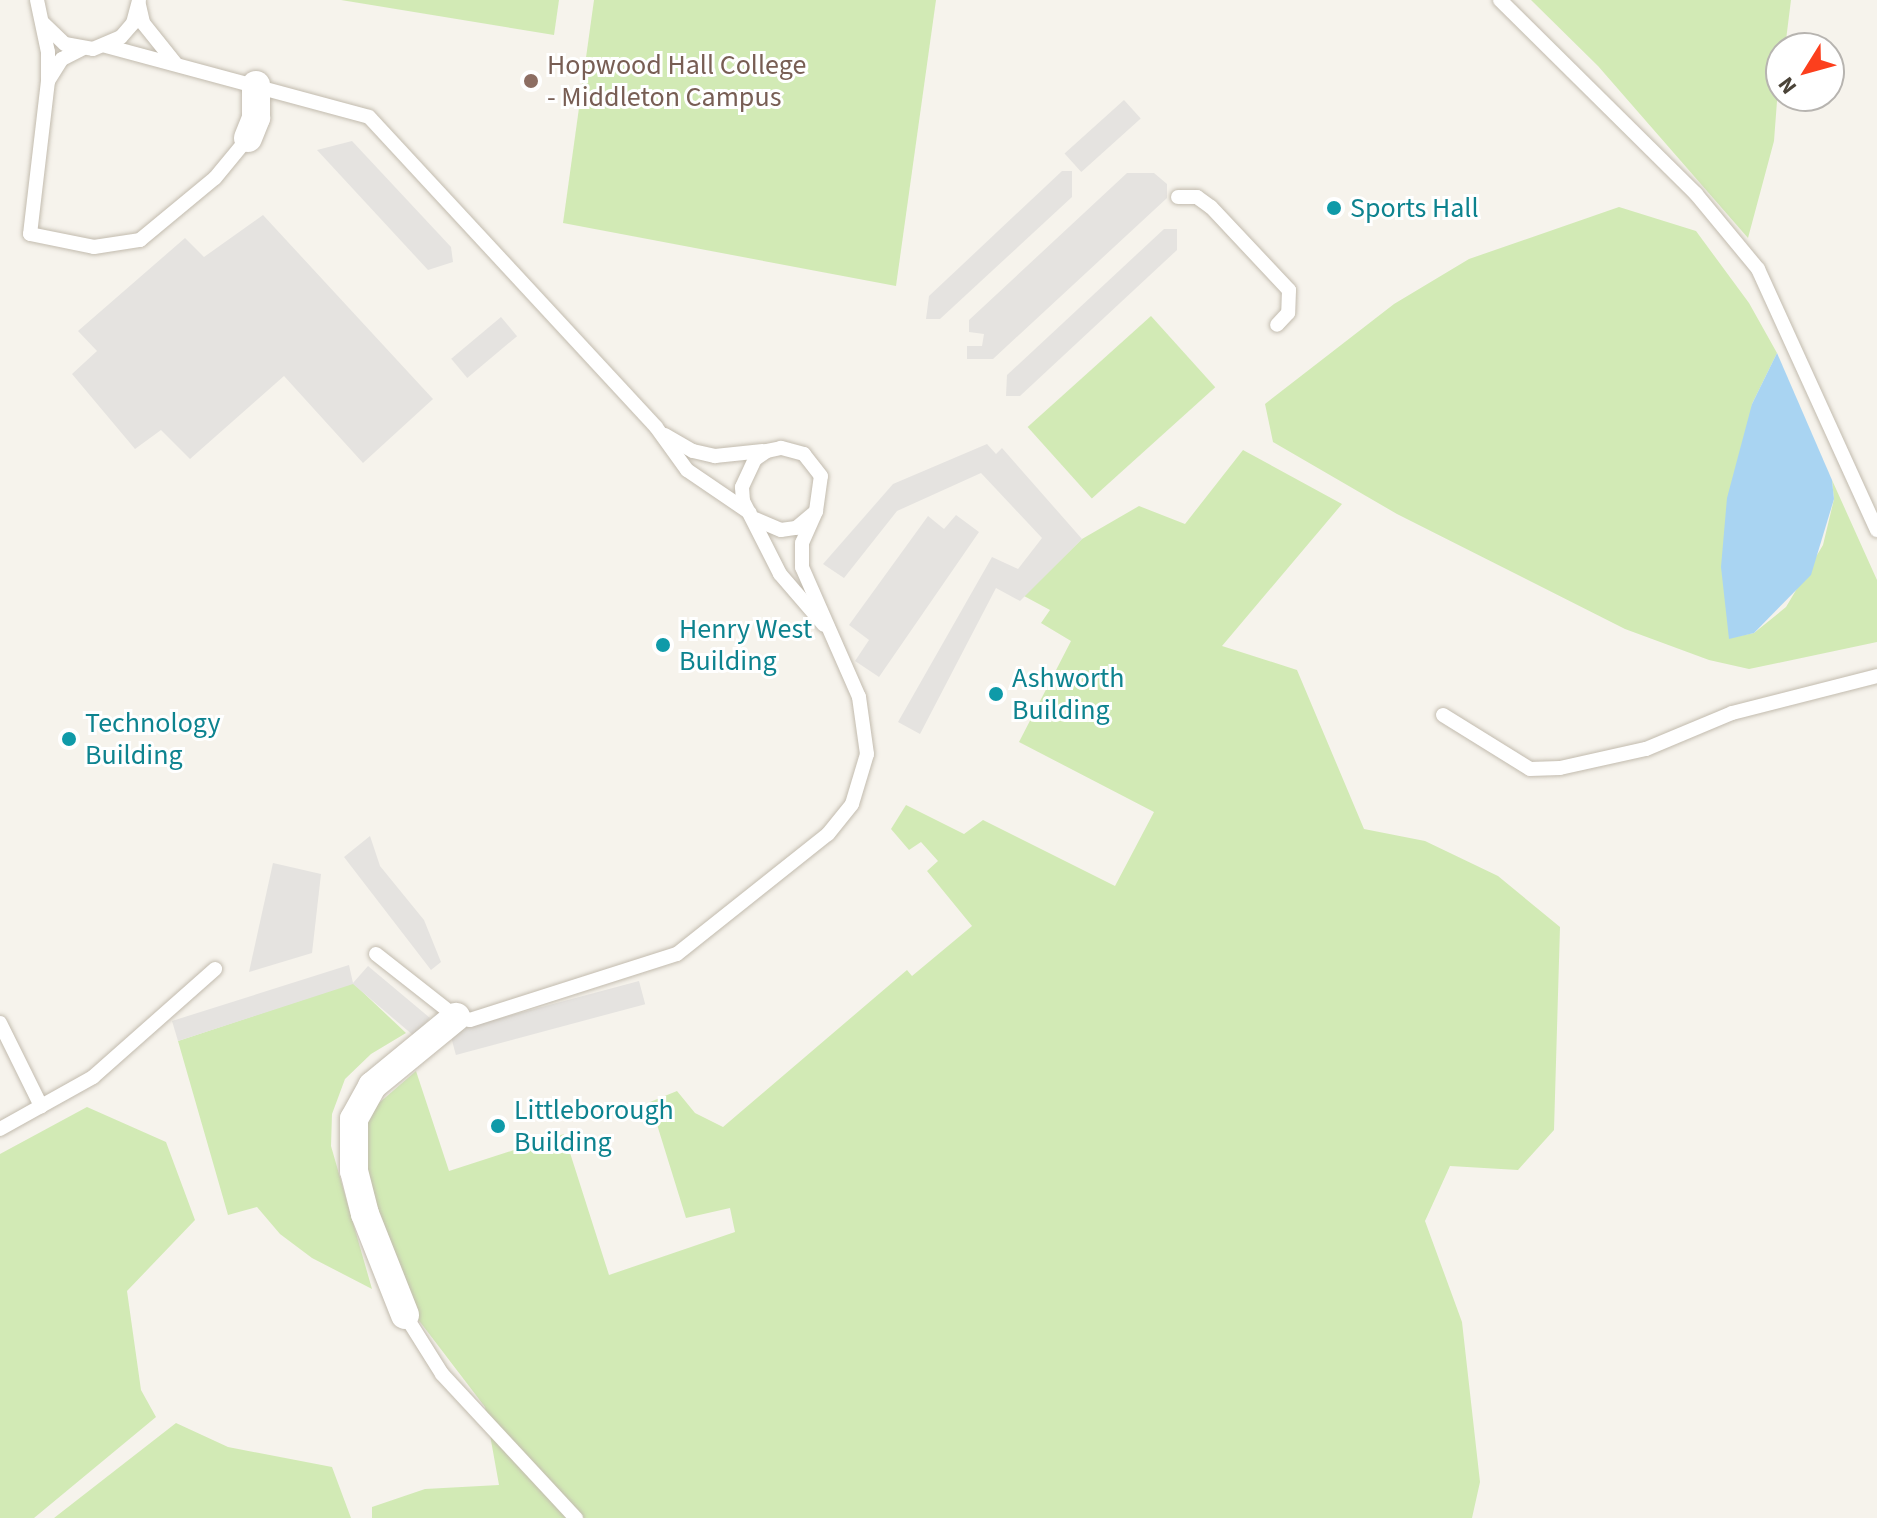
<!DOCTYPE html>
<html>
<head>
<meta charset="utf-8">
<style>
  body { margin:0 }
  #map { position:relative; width:1877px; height:1518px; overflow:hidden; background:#f6f3ec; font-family:"Source Sans 3",sans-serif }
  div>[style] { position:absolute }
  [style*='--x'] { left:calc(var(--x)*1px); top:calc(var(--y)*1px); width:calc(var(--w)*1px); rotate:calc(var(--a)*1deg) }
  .green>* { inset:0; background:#d2eab5; transform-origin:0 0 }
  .parking>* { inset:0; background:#e5e3e0; transform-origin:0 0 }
  .water>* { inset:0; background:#a9d4f2 }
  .roads { filter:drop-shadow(0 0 2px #c2bbae) drop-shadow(0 0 2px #c2bbae) }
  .lane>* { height:14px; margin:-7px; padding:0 7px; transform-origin:7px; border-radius:7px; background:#fff }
  .street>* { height:28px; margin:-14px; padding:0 14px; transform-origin:14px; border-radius:14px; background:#fff }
  .dots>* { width:22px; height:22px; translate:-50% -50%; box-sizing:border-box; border:4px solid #fff; border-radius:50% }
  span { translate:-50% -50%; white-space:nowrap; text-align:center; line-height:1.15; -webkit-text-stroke:6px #fff; paint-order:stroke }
  .education-label { font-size:28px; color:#785e54 }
  .left { translate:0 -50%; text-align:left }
  .culture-label { font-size:28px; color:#0d838f }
  .north { position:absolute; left:1765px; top:32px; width:80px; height:80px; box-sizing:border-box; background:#fff; border:2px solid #b7b4b0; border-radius:50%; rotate:233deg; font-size:22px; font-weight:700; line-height:32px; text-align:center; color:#4b4439 }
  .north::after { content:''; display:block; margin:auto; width:28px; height:36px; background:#fc3f1d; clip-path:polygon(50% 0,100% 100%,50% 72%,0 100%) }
</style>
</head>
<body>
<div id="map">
  <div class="green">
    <div style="clip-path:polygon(341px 0,559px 0,554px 35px)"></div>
    <div style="clip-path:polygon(594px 0,936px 0,896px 286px,563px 223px)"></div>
    <div style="clip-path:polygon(1531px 0,1791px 0,1785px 48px,1781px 48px,1774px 141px,1748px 238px,1598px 66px)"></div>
    <div style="clip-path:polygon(1619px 207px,1696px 231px,1749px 303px,1777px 353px,1752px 404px,1729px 638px,1754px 633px,1786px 607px,1823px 545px,1834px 499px,1832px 480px,1877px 580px,1877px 642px,1749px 669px,1709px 660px,1625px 629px,1397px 514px,1273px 442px,1265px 404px,1394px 304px,1469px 259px)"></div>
    <div style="left:1151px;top:316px;width:96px;height:166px;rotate:48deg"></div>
    <div style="clip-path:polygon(1243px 450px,1342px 504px,1222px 646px,1297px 670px,1364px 829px,1425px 841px,1498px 876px,1560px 927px,1554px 1130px,1518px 1170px,1450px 1166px,1425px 1221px,1462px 1322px,1480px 1482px,1472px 1518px,372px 1518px,372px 1507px,425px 1489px,499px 1485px,485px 1407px,414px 1314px,362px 1181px,364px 1116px,416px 1071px,449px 1171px,564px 1134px,609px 1275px,735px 1232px,730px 1208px,686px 1218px,650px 1102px,677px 1091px,695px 1113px,723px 1127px,907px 970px,912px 976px,972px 926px,927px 871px,938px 861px,921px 842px,909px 850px,891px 829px,906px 805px,964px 834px,983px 820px,1115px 886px,1154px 812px,1019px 742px,1071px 641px,1041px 623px,1050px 610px,1024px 596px,1082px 539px,1139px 506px,1185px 524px)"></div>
    <div style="clip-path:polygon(353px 983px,406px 1033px,371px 1054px,345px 1079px,332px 1114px,331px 1146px,372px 1289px,312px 1258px,280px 1234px,257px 1207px,228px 1215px,178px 1041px)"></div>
    <div style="clip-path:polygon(87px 1107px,166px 1142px,195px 1220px,127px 1291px,141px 1390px,156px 1417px,34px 1518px,0 1518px,0 1154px)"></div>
    <div style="clip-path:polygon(176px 1423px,228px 1447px,332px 1467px,351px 1518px,54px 1518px)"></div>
  </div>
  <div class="parking">
    <div style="left:1124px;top:100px;width:25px;height:80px;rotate:48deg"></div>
    <div style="clip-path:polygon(352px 141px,451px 247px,453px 262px,428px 270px,317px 150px)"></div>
    <div style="clip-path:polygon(1062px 171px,1072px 171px,1072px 197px,940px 319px,926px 319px,929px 296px)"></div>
    <div style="clip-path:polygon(1127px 173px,1154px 173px,1167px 184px,1167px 198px,993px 359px,967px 359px,967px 346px,982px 346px,984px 334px,969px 332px,969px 320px)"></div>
    <div style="clip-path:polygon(263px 215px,433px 399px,363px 463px,284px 376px,190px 459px,161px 430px,135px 449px,72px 374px,97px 351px,78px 331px,185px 238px,204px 257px)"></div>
    <div style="clip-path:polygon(1164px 229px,1177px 229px,1177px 250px,1020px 396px,1006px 396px,1007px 375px)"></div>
    <div style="left:501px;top:317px;width:25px;height:65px;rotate:50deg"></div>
    <div style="clip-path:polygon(987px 444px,996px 454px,1002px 448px,1082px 539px,1020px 601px,996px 588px,920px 734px,898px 722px,992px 557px,1018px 569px,1042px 538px,981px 473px,897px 511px,844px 578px,823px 564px,893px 484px)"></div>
    <div style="clip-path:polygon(956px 515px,979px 532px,879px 677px,855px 661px,869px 640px,849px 625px,928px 516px,944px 529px)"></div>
    <div style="clip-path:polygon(370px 836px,380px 866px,424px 920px,441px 962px,431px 970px,344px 857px)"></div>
    <div style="clip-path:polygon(273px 863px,321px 874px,312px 953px,249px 972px)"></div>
    <div style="clip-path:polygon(349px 965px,353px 983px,368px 966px,430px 1018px,414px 1036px,353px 984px,178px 1041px,172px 1021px)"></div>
    <div style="left:639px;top:981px;width:24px;height:196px;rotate:75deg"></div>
  </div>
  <div class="water">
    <div style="clip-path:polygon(1777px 353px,1832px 480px,1834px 499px,1811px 575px,1754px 633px,1729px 639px,1721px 567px,1727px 498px,1752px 404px)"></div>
  </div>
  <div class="roads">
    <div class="lane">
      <div style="--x:37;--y:0;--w:53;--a:78.1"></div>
      <div style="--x:48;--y:52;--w:29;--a:90"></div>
      <div style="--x:48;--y:81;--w:154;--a:96.7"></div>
      <div style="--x:30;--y:234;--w:65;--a:11.5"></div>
      <div style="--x:94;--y:247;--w:47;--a:-8.7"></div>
      <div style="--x:140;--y:240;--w:97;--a:-39.6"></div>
      <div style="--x:215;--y:178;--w:52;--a:-50.5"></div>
      <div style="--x:1500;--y:0;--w:276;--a:44.7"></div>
      <div style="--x:1696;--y:194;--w:97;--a:50.4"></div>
      <div style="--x:1758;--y:269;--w:287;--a:65.5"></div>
      <div style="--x:139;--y:5;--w:18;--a:77"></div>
      <div style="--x:143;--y:23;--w:53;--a:51.2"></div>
      <div style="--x:43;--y:23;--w:30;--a:44"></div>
      <div style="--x:65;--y:44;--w:28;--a:10"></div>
      <div style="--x:93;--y:49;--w:30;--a:-23"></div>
      <div style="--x:121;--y:37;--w:18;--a:-49"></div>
      <div style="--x:133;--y:23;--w:23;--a:-75"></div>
      <div style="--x:106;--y:46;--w:272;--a:15.1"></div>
      <div style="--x:369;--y:117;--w:422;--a:47.2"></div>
      <div style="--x:656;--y:427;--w:53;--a:54.2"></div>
      <div style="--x:687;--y:470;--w:76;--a:34.3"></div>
      <div style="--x:48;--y:81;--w:26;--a:-58"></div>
      <div style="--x:62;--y:59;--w:22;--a:-27"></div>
      <div style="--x:1178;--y:197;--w:19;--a:0"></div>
      <div style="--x:1197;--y:197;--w:17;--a:36"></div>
      <div style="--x:1211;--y:207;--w:114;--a:46.8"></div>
      <div style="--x:1289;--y:290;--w:23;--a:92"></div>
      <div style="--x:1288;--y:313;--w:16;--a:133"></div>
      <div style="--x:665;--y:435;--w:32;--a:30"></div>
      <div style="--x:693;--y:451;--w:23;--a:13"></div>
      <div style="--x:715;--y:456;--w:48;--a:-5.9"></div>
      <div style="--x:755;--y:519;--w:28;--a:23"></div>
      <div style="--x:781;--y:530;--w:15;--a:-8"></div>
      <div style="--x:796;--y:528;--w:26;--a:-40"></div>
      <div style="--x:816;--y:511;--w:35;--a:-82"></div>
      <div style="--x:821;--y:476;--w:28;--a:-128"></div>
      <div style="--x:804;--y:454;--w:24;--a:-165"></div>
      <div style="--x:781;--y:448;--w:14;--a:168"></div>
      <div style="--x:767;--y:451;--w:14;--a:146"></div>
      <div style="--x:755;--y:459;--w:31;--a:115"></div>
      <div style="--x:742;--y:487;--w:14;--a:86"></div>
      <div style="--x:743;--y:501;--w:82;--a:63.1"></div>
      <div style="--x:780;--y:574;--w:67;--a:49.2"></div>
      <div style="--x:1443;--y:715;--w:102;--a:31.8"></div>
      <div style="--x:1530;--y:769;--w:30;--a:-2"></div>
      <div style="--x:1560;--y:768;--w:88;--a:-12.5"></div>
      <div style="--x:1646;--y:749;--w:93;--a:-22.7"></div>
      <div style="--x:1732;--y:713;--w:150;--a:-14.3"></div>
      <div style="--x:376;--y:954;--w:102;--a:38.2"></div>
      <div style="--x:456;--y:1017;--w:14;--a:12"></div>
      <div style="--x:470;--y:1020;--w:217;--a:-17.7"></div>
      <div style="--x:677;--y:954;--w:193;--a:-38.5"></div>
      <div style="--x:828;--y:834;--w:38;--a:-51"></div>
      <div style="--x:852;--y:804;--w:52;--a:-73.3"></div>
      <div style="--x:867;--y:754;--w:58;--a:-98"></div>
      <div style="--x:859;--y:697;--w:142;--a:-113.7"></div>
      <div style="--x:802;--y:567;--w:24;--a:-90"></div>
      <div style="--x:802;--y:543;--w:35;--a:-66"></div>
      <div style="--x:0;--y:1023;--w:93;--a:63.7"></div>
      <div style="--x:0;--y:1129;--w:107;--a:-29.2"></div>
      <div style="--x:93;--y:1077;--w:163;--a:-41.5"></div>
      <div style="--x:405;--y:1315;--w:70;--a:57.9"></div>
      <div style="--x:442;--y:1374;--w:197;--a:47.1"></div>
    </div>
    <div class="street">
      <div style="--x:248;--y:138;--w:22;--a:-68"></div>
      <div style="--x:256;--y:118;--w:33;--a:-90"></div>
      <div style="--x:405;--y:1315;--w:109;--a:-111.6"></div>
      <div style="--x:365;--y:1214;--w:44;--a:-104.3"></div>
      <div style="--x:354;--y:1171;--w:52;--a:-90"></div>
      <div style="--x:354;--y:1119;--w:38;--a:-61"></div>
      <div style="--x:372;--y:1086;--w:109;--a:-39.4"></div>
    </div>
  </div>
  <div class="dots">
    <div style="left:531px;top:81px;background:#8d6e63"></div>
    <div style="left:1334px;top:208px;background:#0f9aa8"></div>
    <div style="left:663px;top:645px;background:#0f9aa8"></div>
    <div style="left:996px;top:694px;background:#0f9aa8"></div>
    <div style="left:69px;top:739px;background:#0f9aa8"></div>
    <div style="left:498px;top:1126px;background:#0f9aa8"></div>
  </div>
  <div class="education-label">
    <span class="left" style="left:547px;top:81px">Hopwood Hall College<br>- Middleton Campus</span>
  </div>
  <div class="culture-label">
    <span class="left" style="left:1350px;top:208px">Sports Hall</span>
    <span class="left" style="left:679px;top:645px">Henry West<br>Building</span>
    <span class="left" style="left:1012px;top:694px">Ashworth<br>Building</span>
    <span class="left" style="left:85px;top:739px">Technology<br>Building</span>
    <span class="left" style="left:514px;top:1126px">Littleborough<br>Building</span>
  </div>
  <div class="north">N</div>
</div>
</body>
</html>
